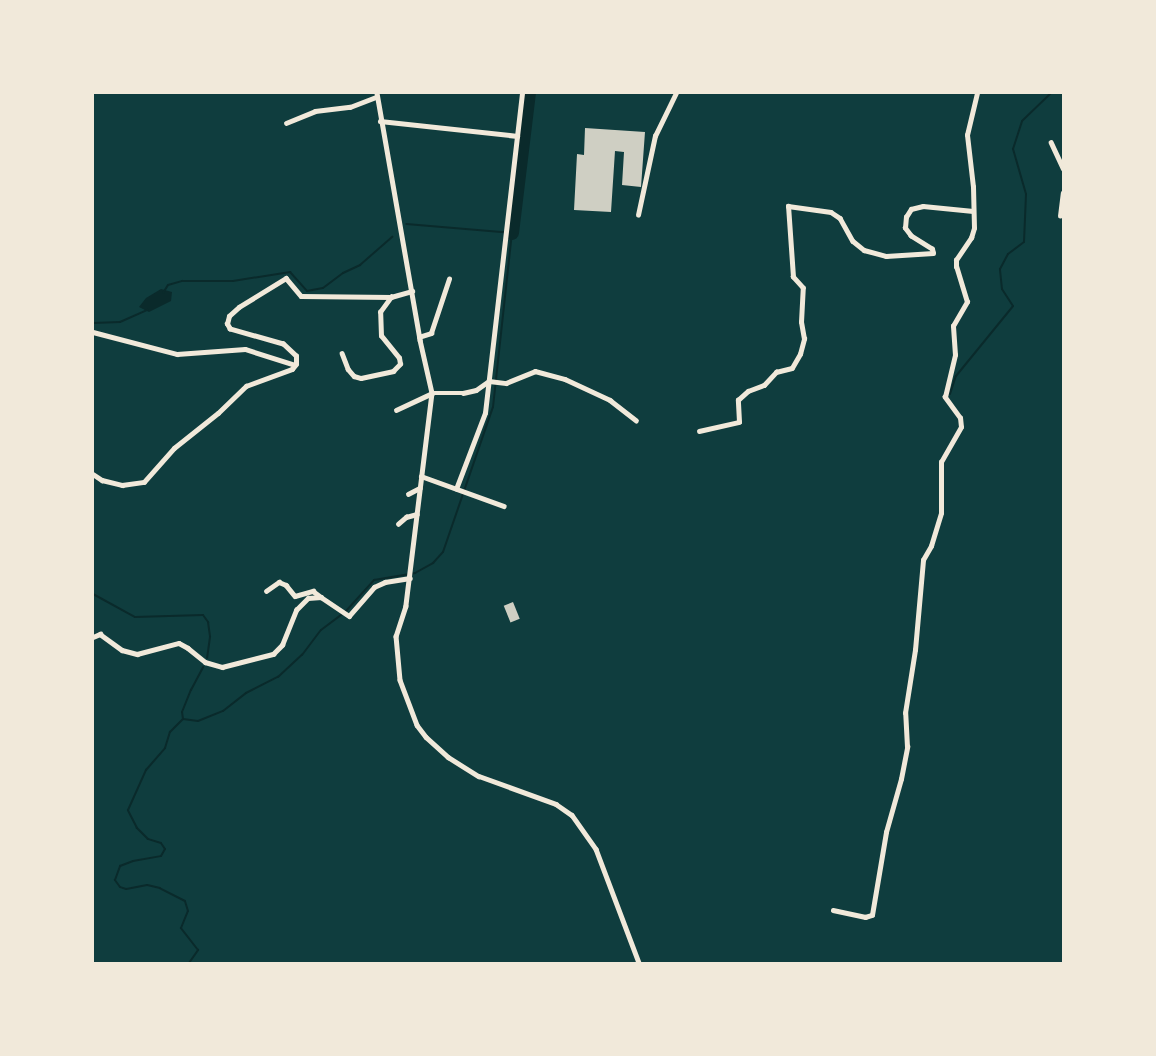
<!DOCTYPE html>
<html>
<head>
<meta charset="utf-8">
<style>
  body { margin:0 }
  #map { position:relative; width:1156px; height:1056px; overflow:hidden; background:#0f3d3e; font-family:"Noto Sans",sans-serif }
  div>[style] { position:absolute }
  [style*='--x'] { left:calc(var(--x)*1px); top:calc(var(--y)*1px); width:calc(var(--w)*1px); rotate:calc(var(--a)*1deg) }
  .water>* { inset:0; background:#0a2a2b }
  .stream>* { height:2px; margin:-1px; padding:0 1px; transform-origin:1px; border-radius:1px; background:#0a2a2b }
  .river>* { height:14px; margin:-7px; padding:0 7px; transform-origin:7px; border-radius:7px; background:#0a2a2b }
  .building>* { inset:0; background:#cfcfc3; transform-origin:0 0 }
  .minor>* { height:4.5px; margin:-2.25px; padding:0 2.25px; transform-origin:2.25px; border-radius:2.25px; background:#f1e9da }
  span { translate:-50% -50%; white-space:nowrap; text-align:center; line-height:1.15; -webkit-text-stroke:5px #f1e9da; paint-order:stroke }
  .frame { position:absolute; inset:0; border:94px solid #f1e9da; pointer-events:none }
</style>
</head>
<body>
<div id="map">
  <div class="water">
    <div style="clip-path:polygon(161px 289px,172px 292px,171px 301px,149px 312px,139px 307px,146px 298px)"></div>
  </div>
  <div class="stream">
    <div style="--x:163;--y:293;--w:9;--a:-58"></div>
    <div style="--x:168;--y:285;--w:15;--a:-16"></div>
    <div style="--x:182;--y:281;--w:51;--a:0"></div>
    <div style="--x:233;--y:281;--w:58;--a:-9"></div>
    <div style="--x:290;--y:272;--w:25;--a:48"></div>
    <div style="--x:307;--y:291;--w:16;--a:-11"></div>
    <div style="--x:323;--y:288;--w:25;--a:-37"></div>
    <div style="--x:343;--y:273;--w:19;--a:-25"></div>
    <div style="--x:360;--y:265;--w:43;--a:-41.2"></div>
    <div style="--x:93;--y:323;--w:27;--a:-2"></div>
    <div style="--x:120;--y:322;--w:30;--a:-24"></div>
    <div style="--x:950;--y:394;--w:19;--a:-72"></div>
    <div style="--x:956;--y:376;--w:90;--a:-50.8"></div>
    <div style="--x:1013;--y:306;--w:20;--a:-123"></div>
    <div style="--x:1002;--y:289;--w:20;--a:-96"></div>
    <div style="--x:1000;--y:269;--w:17;--a:-62"></div>
    <div style="--x:1008;--y:254;--w:20;--a:-37"></div>
    <div style="--x:1024;--y:242;--w:48;--a:-87.6"></div>
    <div style="--x:1026;--y:194;--w:47;--a:-106.1"></div>
    <div style="--x:1013;--y:149;--w:29;--a:-72"></div>
    <div style="--x:1022;--y:121;--w:40;--a:-44"></div>
    <div style="--x:93;--y:594;--w:48;--a:28.7"></div>
    <div style="--x:135;--y:617;--w:68;--a:-1.7"></div>
    <div style="--x:203;--y:615;--w:9;--a:54"></div>
    <div style="--x:208;--y:622;--w:15;--a:82"></div>
    <div style="--x:210;--y:637;--w:21;--a:98"></div>
    <div style="--x:183;--y:719;--w:15;--a:8"></div>
    <div style="--x:198;--y:721;--w:27;--a:-22"></div>
    <div style="--x:223;--y:711;--w:29;--a:-38"></div>
    <div style="--x:246;--y:693;--w:36;--a:-27"></div>
    <div style="--x:278;--y:677;--w:33;--a:-43"></div>
    <div style="--x:302;--y:655;--w:31;--a:-53"></div>
    <div style="--x:321;--y:630;--w:31;--a:-37"></div>
    <div style="--x:346;--y:611;--w:42;--a:-47.9"></div>
    <div style="--x:374;--y:580;--w:42;--a:-9.7"></div>
    <div style="--x:415;--y:573;--w:21;--a:-29"></div>
    <div style="--x:433;--y:563;--w:15;--a:-48"></div>
    <div style="--x:443;--y:552;--w:153;--a:-71"></div>
    <div style="--x:493;--y:407;--w:175;--a:-83.8"></div>
    <div style="--x:512;--y:233;--w:106;--a:-175.1"></div>
    <div style="--x:189;--y:963;--w:16;--a:-55"></div>
    <div style="--x:198;--y:950;--w:28;--a:-128"></div>
    <div style="--x:181;--y:928;--w:18;--a:-68"></div>
    <div style="--x:188;--y:911;--w:10;--a:-107"></div>
    <div style="--x:185;--y:901;--w:28;--a:-153"></div>
    <div style="--x:160;--y:888;--w:13;--a:-167"></div>
    <div style="--x:147;--y:885;--w:21;--a:169"></div>
    <div style="--x:126;--y:889;--w:6;--a:-162"></div>
    <div style="--x:120;--y:887;--w:9;--a:-126"></div>
    <div style="--x:115;--y:880;--w:15;--a:-70"></div>
    <div style="--x:120;--y:866;--w:14;--a:-21"></div>
    <div style="--x:133;--y:861;--w:28;--a:-10"></div>
    <div style="--x:161;--y:856;--w:8;--a:-60"></div>
    <div style="--x:165;--y:849;--w:7;--a:-124"></div>
    <div style="--x:161;--y:843;--w:14;--a:-163"></div>
    <div style="--x:148;--y:839;--w:16;--a:-135"></div>
    <div style="--x:137;--y:828;--w:20;--a:-117"></div>
    <div style="--x:128;--y:810;--w:44;--a:-65.8"></div>
    <div style="--x:146;--y:770;--w:29;--a:-49"></div>
    <div style="--x:165;--y:748;--w:17;--a:-73"></div>
    <div style="--x:170;--y:732;--w:18;--a:-45"></div>
    <div style="--x:183;--y:719;--w:7;--a:-98"></div>
    <div style="--x:182;--y:712;--w:24;--a:-68"></div>
    <div style="--x:191;--y:690;--w:26;--a:-62"></div>
  </div>
  <div class="river">
    <div style="--x:512;--y:233;--w:141;--a:-83.1"></div>
  </div>
  <div class="building">
    <div style="clip-path:polygon(585px 128px,645px 132px,641px 187px,622px 185px,624px 152px,615px 151px,611px 212px,574px 210px,577px 154px,584px 155px)"></div>
    <div style="left:513px;top:602px;width:18px;height:10px;rotate:68deg"></div>
  </div>
  <div class="minor">
    <div style="--x:377;--y:93;--w:251;--a:80.1"></div>
    <div style="--x:420;--y:340;--w:54;--a:77.2"></div>
    <div style="--x:432;--y:393;--w:215;--a:97"></div>
    <div style="--x:406;--y:606;--w:32;--a:108"></div>
    <div style="--x:396;--y:636;--w:44;--a:84.8"></div>
    <div style="--x:400;--y:680;--w:48;--a:69.3"></div>
    <div style="--x:417;--y:725;--w:15;--a:53"></div>
    <div style="--x:426;--y:737;--w:30;--a:42"></div>
    <div style="--x:448;--y:757;--w:36;--a:32"></div>
    <div style="--x:479;--y:776;--w:82;--a:20"></div>
    <div style="--x:556;--y:804;--w:19;--a:35"></div>
    <div style="--x:572;--y:815;--w:42;--a:54.8"></div>
    <div style="--x:596;--y:849;--w:122;--a:69.3"></div>
    <div style="--x:380;--y:121;--w:138;--a:6.2"></div>
    <div style="--x:286;--y:123;--w:31;--a:-22"></div>
    <div style="--x:315;--y:111;--w:35;--a:-7"></div>
    <div style="--x:350;--y:107;--w:28;--a:-21"></div>
    <div style="--x:1051;--y:142;--w:29;--a:65"></div>
    <div style="--x:638;--y:215;--w:81;--a:-77.9"></div>
    <div style="--x:655;--y:136;--w:48;--a:-64"></div>
    <div style="--x:1060;--y:216;--w:23;--a:-83"></div>
    <div style="--x:93;--y:332;--w:87;--a:14.7"></div>
    <div style="--x:177;--y:354;--w:68;--a:-4.2"></div>
    <div style="--x:245;--y:349;--w:52;--a:17.7"></div>
    <div style="--x:419;--y:337;--w:13;--a:-18"></div>
    <div style="--x:431;--y:333;--w:57;--a:-71.6"></div>
    <div style="--x:342;--y:353;--w:17;--a:69"></div>
    <div style="--x:348;--y:369;--w:9;--a:49"></div>
    <div style="--x:354;--y:376;--w:7;--a:16"></div>
    <div style="--x:361;--y:378;--w:33;--a:-12"></div>
    <div style="--x:393;--y:371;--w:10;--a:-45"></div>
    <div style="--x:400;--y:364;--w:6;--a:-99"></div>
    <div style="--x:399;--y:358;--w:28;--a:-129"></div>
    <div style="--x:381;--y:336;--w:24;--a:-92"></div>
    <div style="--x:380;--y:312;--w:19;--a:-54"></div>
    <div style="--x:396;--y:410;--w:40;--a:-25"></div>
    <div style="--x:432;--y:393;--w:31;--a:0"></div>
    <div style="--x:463;--y:393;--w:13;--a:-13"></div>
    <div style="--x:476;--y:390;--w:16;--a:-35"></div>
    <div style="--x:489;--y:381;--w:17;--a:7"></div>
    <div style="--x:506;--y:383;--w:31;--a:-22"></div>
    <div style="--x:535;--y:371;--w:31;--a:15"></div>
    <div style="--x:565;--y:379;--w:50;--a:25"></div>
    <div style="--x:610;--y:400;--w:33;--a:38"></div>
    <div style="--x:699;--y:431;--w:41;--a:-12.7"></div>
    <div style="--x:739;--y:422;--w:22;--a:-93"></div>
    <div style="--x:738;--y:400;--w:13;--a:-42"></div>
    <div style="--x:748;--y:391;--w:17;--a:-21"></div>
    <div style="--x:764;--y:385;--w:18;--a:-47"></div>
    <div style="--x:776;--y:372;--w:16;--a:-14"></div>
    <div style="--x:792;--y:368;--w:16;--a:-60"></div>
    <div style="--x:800;--y:354;--w:16;--a:-75"></div>
    <div style="--x:804;--y:339;--w:17;--a:-100"></div>
    <div style="--x:801;--y:322;--w:34;--a:-87"></div>
    <div style="--x:803;--y:288;--w:15;--a:-132"></div>
    <div style="--x:793;--y:277;--w:71;--a:-94"></div>
    <div style="--x:788;--y:206;--w:43;--a:7.9"></div>
    <div style="--x:831;--y:212;--w:11;--a:34"></div>
    <div style="--x:840;--y:218;--w:26;--a:61"></div>
    <div style="--x:853;--y:241;--w:14;--a:39"></div>
    <div style="--x:864;--y:250;--w:23;--a:15"></div>
    <div style="--x:886;--y:256;--w:47;--a:-3.7"></div>
    <div style="--x:933;--y:253;--w:4;--a:-104"></div>
    <div style="--x:932;--y:249;--w:25;--a:-148"></div>
    <div style="--x:911;--y:236;--w:10;--a:-127"></div>
    <div style="--x:905;--y:228;--w:11;--a:-85"></div>
    <div style="--x:906;--y:217;--w:9;--a:-58"></div>
    <div style="--x:911;--y:209;--w:12;--a:-14"></div>
    <div style="--x:923;--y:206;--w:50;--a:5.7"></div>
    <div style="--x:93;--y:474;--w:11;--a:34"></div>
    <div style="--x:102;--y:480;--w:21;--a:14"></div>
    <div style="--x:122;--y:485;--w:22;--a:-8"></div>
    <div style="--x:144;--y:482;--w:45;--a:-48.6"></div>
    <div style="--x:174;--y:448;--w:56;--a:-38.5"></div>
    <div style="--x:218;--y:413;--w:39;--a:-44"></div>
    <div style="--x:246;--y:386;--w:49;--a:-20.3"></div>
    <div style="--x:292;--y:369;--w:6;--a:-51"></div>
    <div style="--x:296;--y:364;--w:8;--a:-90"></div>
    <div style="--x:296;--y:356;--w:18;--a:-137"></div>
    <div style="--x:283;--y:344;--w:55;--a:-164.2"></div>
    <div style="--x:230;--y:329;--w:6;--a:-121"></div>
    <div style="--x:227;--y:324;--w:8;--a:-76"></div>
    <div style="--x:229;--y:316;--w:13;--a:-42"></div>
    <div style="--x:239;--y:307;--w:55;--a:-31.7"></div>
    <div style="--x:286;--y:278;--w:23;--a:50"></div>
    <div style="--x:301;--y:296;--w:90;--a:0.6"></div>
    <div style="--x:391;--y:297;--w:22;--a:-16"></div>
    <div style="--x:421;--y:476;--w:88;--a:19.9"></div>
    <div style="--x:456;--y:489;--w:81;--a:-69.1"></div>
    <div style="--x:485;--y:413;--w:322;--a:-83.4"></div>
    <div style="--x:408;--y:494;--w:13;--a:-27"></div>
    <div style="--x:398;--y:524;--w:11;--a:-41"></div>
    <div style="--x:406;--y:517;--w:11;--a:-15"></div>
    <div style="--x:266;--y:591;--w:16;--a:-35"></div>
    <div style="--x:279;--y:582;--w:8;--a:23"></div>
    <div style="--x:286;--y:585;--w:14;--a:51"></div>
    <div style="--x:295;--y:596;--w:19;--a:-16"></div>
    <div style="--x:313;--y:591;--w:10;--a:37"></div>
    <div style="--x:93;--y:637;--w:8;--a:-23"></div>
    <div style="--x:100;--y:634;--w:27;--a:36"></div>
    <div style="--x:122;--y:650;--w:16;--a:15"></div>
    <div style="--x:137;--y:654;--w:43;--a:-14.7"></div>
    <div style="--x:179;--y:643;--w:10;--a:29"></div>
    <div style="--x:188;--y:648;--w:22;--a:39"></div>
    <div style="--x:205;--y:662;--w:18;--a:16"></div>
    <div style="--x:222;--y:667;--w:53;--a:-14.3"></div>
    <div style="--x:273;--y:654;--w:13;--a:-45"></div>
    <div style="--x:282;--y:645;--w:38;--a:-68"></div>
    <div style="--x:296;--y:610;--w:17;--a:-45"></div>
    <div style="--x:308;--y:598;--w:13;--a:-4"></div>
    <div style="--x:321;--y:597;--w:34;--a:34"></div>
    <div style="--x:349;--y:616;--w:38;--a:-49"></div>
    <div style="--x:374;--y:587;--w:12;--a:-24"></div>
    <div style="--x:385;--y:582;--w:25;--a:-9"></div>
    <div style="--x:833;--y:910;--w:33;--a:12"></div>
    <div style="--x:865;--y:917;--w:7;--a:-16"></div>
    <div style="--x:872;--y:915;--w:84;--a:-80.4"></div>
    <div style="--x:886;--y:832;--w:55;--a:-74.2"></div>
    <div style="--x:901;--y:779;--w:33;--a:-79"></div>
    <div style="--x:907;--y:747;--w:34;--a:-93"></div>
    <div style="--x:905;--y:713;--w:64;--a:-81"></div>
    <div style="--x:915;--y:650;--w:90;--a:-84.9"></div>
    <div style="--x:923;--y:560;--w:16;--a:-60"></div>
    <div style="--x:931;--y:546;--w:34;--a:-73"></div>
    <div style="--x:941;--y:513;--w:51;--a:-90"></div>
    <div style="--x:941;--y:462;--w:40;--a:-60.3"></div>
    <div style="--x:961;--y:427;--w:9;--a:-96"></div>
    <div style="--x:960;--y:418;--w:26;--a:-126"></div>
    <div style="--x:945;--y:397;--w:43;--a:-76.6"></div>
    <div style="--x:955;--y:355;--w:29;--a:-94"></div>
    <div style="--x:953;--y:326;--w:28;--a:-60"></div>
    <div style="--x:967;--y:302;--w:37;--a:-107"></div>
    <div style="--x:956;--y:267;--w:7;--a:-90"></div>
    <div style="--x:956;--y:260;--w:27;--a:-56"></div>
    <div style="--x:971;--y:238;--w:10;--a:-73"></div>
    <div style="--x:974;--y:228;--w:41;--a:-91.4"></div>
    <div style="--x:973;--y:187;--w:52;--a:-96.6"></div>
    <div style="--x:967;--y:135;--w:43;--a:-76.6"></div>
  </div>
  <div class="frame"></div>
</div>
</body>
</html>
